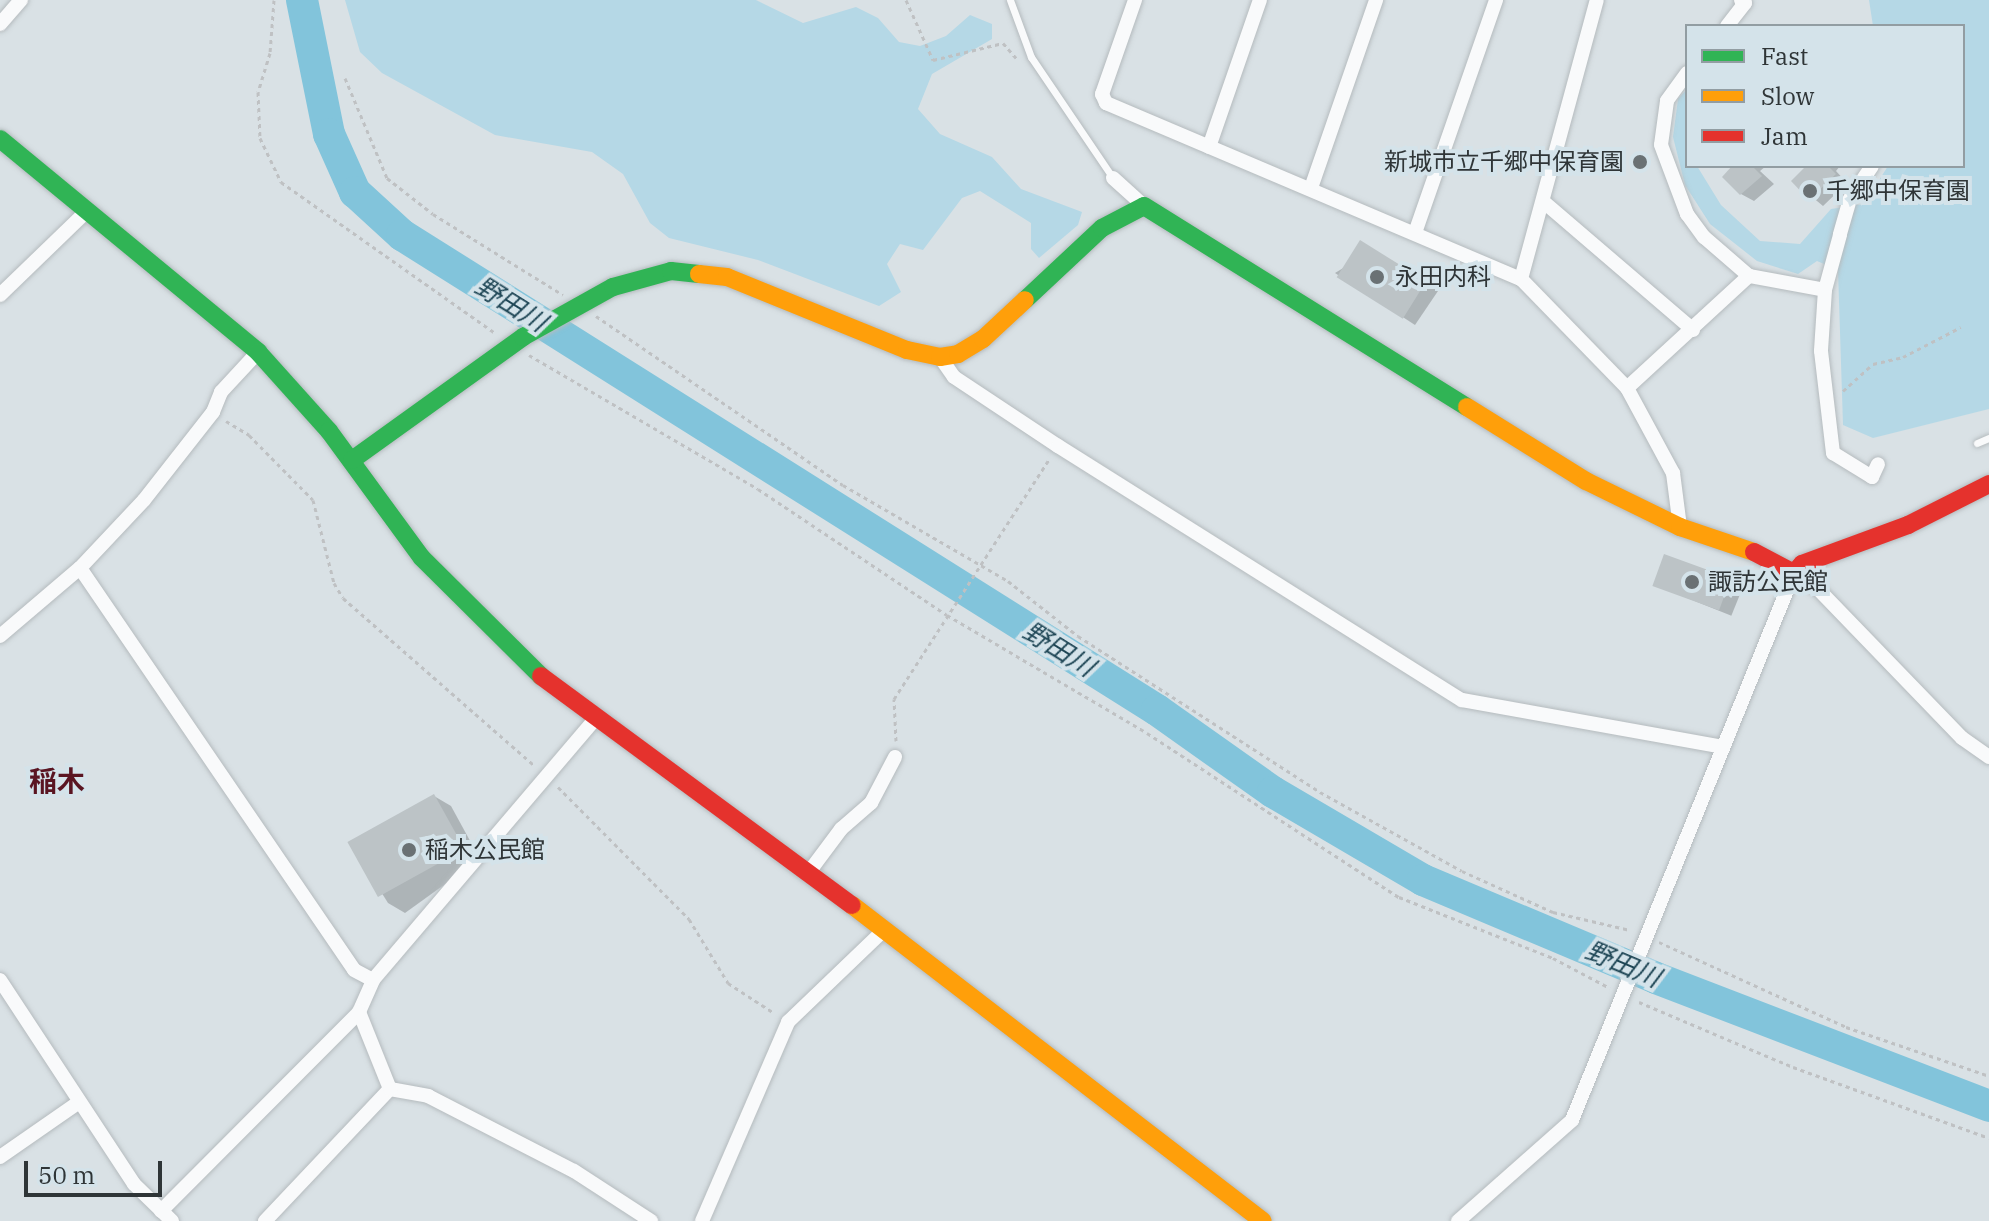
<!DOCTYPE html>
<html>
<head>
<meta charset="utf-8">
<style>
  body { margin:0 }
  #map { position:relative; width:1989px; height:1221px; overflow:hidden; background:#d9e1e5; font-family:"IBM Plex Serif","Noto Sans JP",serif }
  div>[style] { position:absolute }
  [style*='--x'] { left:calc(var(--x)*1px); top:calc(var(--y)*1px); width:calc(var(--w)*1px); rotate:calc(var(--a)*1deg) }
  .green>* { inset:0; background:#b5d8e6 }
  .shadow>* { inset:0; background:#0003; transform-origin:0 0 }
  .river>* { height:32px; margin:-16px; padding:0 16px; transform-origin:16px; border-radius:16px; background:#82c4db }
  .building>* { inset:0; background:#bcc3c6; transform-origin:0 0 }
  .path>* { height:3px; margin-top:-1.5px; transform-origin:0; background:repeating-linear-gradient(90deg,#bfc1c3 0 4px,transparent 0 8px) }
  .roads { filter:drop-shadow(0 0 2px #b5bbbe) drop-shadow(0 0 2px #b5bbbe) }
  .lane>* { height:7px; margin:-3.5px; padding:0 3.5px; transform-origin:3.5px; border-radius:3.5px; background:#f9fafb }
  .street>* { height:14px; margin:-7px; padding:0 7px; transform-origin:7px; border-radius:7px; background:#f9fafb }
  .fast>* { height:18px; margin:-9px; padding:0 9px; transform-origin:9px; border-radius:9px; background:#30b455 }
  .slow>* { height:18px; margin:-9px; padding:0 9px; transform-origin:9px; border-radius:9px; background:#ff9f0a }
  .jam>* { height:18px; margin:-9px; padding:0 9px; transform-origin:9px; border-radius:9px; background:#e5322d }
  .dots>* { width:22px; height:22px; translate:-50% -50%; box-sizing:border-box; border:4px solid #d4e3ea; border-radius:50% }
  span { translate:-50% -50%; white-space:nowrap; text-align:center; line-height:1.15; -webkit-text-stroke:8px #d4e3ea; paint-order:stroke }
  .poi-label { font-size:24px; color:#2f3537 }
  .right { translate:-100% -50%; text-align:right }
  .left { translate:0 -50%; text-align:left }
  .water-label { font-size:26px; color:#1e4655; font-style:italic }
  .quarter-label { font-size:28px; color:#5a1522; font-weight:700 }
  .legend { position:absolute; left:1685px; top:24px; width:280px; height:144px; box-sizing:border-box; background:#d4e3ea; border:2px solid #929da2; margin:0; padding:10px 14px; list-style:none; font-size:24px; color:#2f3537 }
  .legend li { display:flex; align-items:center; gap:16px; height:40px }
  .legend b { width:40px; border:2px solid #929da2 }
  .scale { position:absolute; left:24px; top:1161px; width:138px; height:36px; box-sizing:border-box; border:4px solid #2f3537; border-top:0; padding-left:10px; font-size:24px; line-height:28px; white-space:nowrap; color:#2f3537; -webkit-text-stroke:6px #d4e3ea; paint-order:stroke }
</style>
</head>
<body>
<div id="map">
  <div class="green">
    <div style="clip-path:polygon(345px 0,756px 0,803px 23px,856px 7px,878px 18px,899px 42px,920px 46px,946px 36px,970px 15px,992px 24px,992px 39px,932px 74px,918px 109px,940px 134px,992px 157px,1021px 189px,1082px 212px,1078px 225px,1039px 258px,1031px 249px,1031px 223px,980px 191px,962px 198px,923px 250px,900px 244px,887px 264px,901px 292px,879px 306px,758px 260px,669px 238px,650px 223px,623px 174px,592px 152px,495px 135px,382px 73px,360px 52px)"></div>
    <div style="clip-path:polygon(1869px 0,1989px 0,1989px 409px,1873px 438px,1843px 425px,1838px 270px,1817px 261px,1798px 274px,1757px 261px,1710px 224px,1685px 185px,1673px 137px,1678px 99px,1687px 89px,1687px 166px,1697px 166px,1721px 205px,1760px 241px,1800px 244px,1831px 209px,1864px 204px,1888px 166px,1963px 166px,1963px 26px,1873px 26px)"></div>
  </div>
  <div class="shadow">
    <div style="clip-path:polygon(1732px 166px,1766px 166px,1760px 171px,1774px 184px,1754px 201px,1741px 194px)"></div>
    <div style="clip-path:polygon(1809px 166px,1840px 166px,1836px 171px,1847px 183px,1823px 206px,1793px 181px)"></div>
    <div style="clip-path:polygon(1373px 250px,1438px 291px,1415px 325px,1335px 273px)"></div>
    <div style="left:1666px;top:556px;width:83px;height:31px;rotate:22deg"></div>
    <div style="clip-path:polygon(434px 796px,451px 806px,480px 859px,405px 913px,388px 903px,356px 852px)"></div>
  </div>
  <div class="river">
    <div style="--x:302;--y:0;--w:137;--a:78.6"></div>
    <div style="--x:329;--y:134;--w:64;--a:65.9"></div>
    <div style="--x:355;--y:192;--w:64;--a:42.5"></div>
    <div style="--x:402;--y:235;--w:892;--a:32.18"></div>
    <div style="--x:1157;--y:710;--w:142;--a:35.3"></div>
    <div style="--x:1273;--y:792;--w:174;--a:30.4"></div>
    <div style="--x:1423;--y:880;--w:253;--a:22.8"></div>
    <div style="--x:1656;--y:978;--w:357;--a:21"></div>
  </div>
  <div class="building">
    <div style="clip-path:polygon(1732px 166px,1752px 166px,1762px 176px,1740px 195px,1722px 177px)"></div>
    <div style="clip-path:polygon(1806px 166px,1828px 166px,1836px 174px,1809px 200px,1791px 181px)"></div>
    <div style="left:1360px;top:240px;width:78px;height:44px;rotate:32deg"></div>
    <div style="left:1664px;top:554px;width:71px;height:34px;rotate:20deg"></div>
    <div style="left:434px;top:794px;width:63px;height:99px;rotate:61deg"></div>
  </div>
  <div class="path">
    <div style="--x:274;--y:0;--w:53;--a:94.3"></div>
    <div style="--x:270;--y:53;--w:41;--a:107.1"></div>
    <div style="--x:258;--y:92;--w:46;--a:87.5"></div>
    <div style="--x:260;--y:138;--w:49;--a:64.5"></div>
    <div style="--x:281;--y:182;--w:262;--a:35.2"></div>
    <div style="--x:906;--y:0;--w:66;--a:65.8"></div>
    <div style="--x:933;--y:60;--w:72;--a:-13.7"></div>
    <div style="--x:1003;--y:43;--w:20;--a:49"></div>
    <div style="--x:345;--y:78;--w:108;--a:67.2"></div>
    <div style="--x:387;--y:178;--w:58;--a:38"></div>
    <div style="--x:433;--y:214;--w:153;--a:31.9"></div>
    <div style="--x:596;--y:316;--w:299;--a:34.4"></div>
    <div style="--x:843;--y:485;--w:191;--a:30.2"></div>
    <div style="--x:1008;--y:581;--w:89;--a:38.2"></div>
    <div style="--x:1078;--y:636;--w:288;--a:32.8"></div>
    <div style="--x:1320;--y:792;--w:162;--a:29.1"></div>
    <div style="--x:1462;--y:871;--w:100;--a:24.3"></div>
    <div style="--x:1553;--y:912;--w:79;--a:13.2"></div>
    <div style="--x:529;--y:355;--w:265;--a:30.3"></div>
    <div style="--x:758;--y:489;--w:227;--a:33.7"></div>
    <div style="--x:947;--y:615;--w:232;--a:30.5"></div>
    <div style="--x:1147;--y:733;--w:301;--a:33.1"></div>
    <div style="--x:1399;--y:897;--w:166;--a:21.6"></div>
    <div style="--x:1553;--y:958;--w:64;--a:27.8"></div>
    <div style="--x:1843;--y:391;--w:40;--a:-42"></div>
    <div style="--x:1873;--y:364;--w:31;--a:-13"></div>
    <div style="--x:1903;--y:357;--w:65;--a:-27.3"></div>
    <div style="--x:226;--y:421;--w:27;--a:31"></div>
    <div style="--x:249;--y:435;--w:91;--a:45.4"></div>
    <div style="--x:313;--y:500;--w:86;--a:75.8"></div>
    <div style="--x:334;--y:583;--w:17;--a:59"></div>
    <div style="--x:343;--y:598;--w:255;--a:41.2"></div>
    <div style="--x:896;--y:741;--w:42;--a:-92.7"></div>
    <div style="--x:894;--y:699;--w:286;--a:-57.1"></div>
    <div style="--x:558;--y:787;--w:186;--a:45.2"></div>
    <div style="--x:689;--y:919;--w:75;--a:58.6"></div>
    <div style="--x:728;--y:983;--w:55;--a:33.1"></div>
    <div style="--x:1659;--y:942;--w:205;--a:24.4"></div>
    <div style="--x:1846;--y:1027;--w:151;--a:18.9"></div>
    <div style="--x:1639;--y:1002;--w:167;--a:22.9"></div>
    <div style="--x:1793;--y:1067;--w:208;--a:19.9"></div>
  </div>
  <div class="roads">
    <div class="lane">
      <div style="--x:1010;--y:0;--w:61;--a:69.8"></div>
      <div style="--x:1031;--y:57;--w:146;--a:55.9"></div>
      <div style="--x:1977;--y:443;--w:13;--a:-23"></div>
    </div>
    <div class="street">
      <div style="--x:1135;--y:0;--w:100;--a:109.3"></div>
      <div style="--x:1102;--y:94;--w:10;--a:66"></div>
      <div style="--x:1106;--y:103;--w:451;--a:23"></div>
      <div style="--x:1521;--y:279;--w:152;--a:45.8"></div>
      <div style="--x:1627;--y:388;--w:97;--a:61.6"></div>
      <div style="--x:1673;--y:473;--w:54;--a:82.6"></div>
      <div style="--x:0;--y:24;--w:32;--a:-49"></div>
      <div style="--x:1727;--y:26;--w:29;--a:-52"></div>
      <div style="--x:1745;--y:3;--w:5;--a:-143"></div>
      <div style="--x:1687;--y:73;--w:34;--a:126"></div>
      <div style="--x:1667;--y:101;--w:44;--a:97.8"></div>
      <div style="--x:1661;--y:145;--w:74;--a:69.4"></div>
      <div style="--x:1687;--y:214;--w:29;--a:54"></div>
      <div style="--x:1704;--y:237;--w:60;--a:40.9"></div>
      <div style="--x:1749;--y:276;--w:77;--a:10.4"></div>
      <div style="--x:1209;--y:147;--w:156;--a:-70.9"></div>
      <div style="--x:1872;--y:166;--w:40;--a:124"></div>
      <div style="--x:1850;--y:199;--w:37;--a:106"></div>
      <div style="--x:1840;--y:235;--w:57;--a:105.3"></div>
      <div style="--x:1825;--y:290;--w:61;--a:93.8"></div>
      <div style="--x:1821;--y:351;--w:103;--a:83.3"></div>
      <div style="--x:1833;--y:453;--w:46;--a:31.6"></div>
      <div style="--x:1872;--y:477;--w:14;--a:-65"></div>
      <div style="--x:1113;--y:178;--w:42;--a:42.1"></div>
      <div style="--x:1311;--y:188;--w:199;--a:-70.9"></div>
      <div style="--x:1545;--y:203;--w:195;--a:40.6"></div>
      <div style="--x:1416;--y:230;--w:244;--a:-70.8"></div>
      <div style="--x:1521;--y:279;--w:289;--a:-74.8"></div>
      <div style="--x:0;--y:295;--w:121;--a:-44"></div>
      <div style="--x:940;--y:357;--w:24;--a:55"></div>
      <div style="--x:954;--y:377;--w:125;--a:33.6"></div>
      <div style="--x:1058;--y:446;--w:477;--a:32.2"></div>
      <div style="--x:1462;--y:700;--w:265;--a:10.2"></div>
      <div style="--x:1627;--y:388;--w:166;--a:-42.6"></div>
      <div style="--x:80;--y:568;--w:486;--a:55.7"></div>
      <div style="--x:354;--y:970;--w:21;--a:28"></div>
      <div style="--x:0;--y:636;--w:105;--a:-40.4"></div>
      <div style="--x:80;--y:568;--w:93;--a:-46.7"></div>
      <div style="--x:144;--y:500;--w:112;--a:-51.9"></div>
      <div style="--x:213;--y:412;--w:22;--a:-68"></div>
      <div style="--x:221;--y:392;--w:54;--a:-47.2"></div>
      <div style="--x:809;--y:872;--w:54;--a:-53.3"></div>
      <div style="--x:841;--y:829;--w:40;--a:-41"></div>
      <div style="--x:871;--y:803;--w:52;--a:-62.4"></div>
      <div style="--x:0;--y:980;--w:244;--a:56.7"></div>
      <div style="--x:134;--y:1184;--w:53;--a:44.2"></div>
      <div style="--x:390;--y:1089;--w:39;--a:10"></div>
      <div style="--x:428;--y:1096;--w:164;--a:27.2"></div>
      <div style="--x:574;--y:1171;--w:92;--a:33"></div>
      <div style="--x:0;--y:1157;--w:96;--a:-34.8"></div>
      <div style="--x:161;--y:1211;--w:281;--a:-45.1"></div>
      <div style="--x:359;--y:1012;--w:35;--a:-66"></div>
      <div style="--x:373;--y:980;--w:344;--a:-49.6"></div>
      <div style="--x:265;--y:1221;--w:182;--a:-46.6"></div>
      <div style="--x:390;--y:1089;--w:83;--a:-111.9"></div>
      <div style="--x:702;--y:1221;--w:217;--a:-66.6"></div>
      <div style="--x:788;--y:1022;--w:134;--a:-43.8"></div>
      <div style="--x:1458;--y:1221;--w:152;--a:-41.5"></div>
      <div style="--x:1572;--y:1120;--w:590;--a:-67.91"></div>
      <div style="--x:1794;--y:573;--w:29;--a:34"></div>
      <div style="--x:1818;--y:589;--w:207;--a:46"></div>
      <div style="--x:1962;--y:738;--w:33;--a:35"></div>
    </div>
    <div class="fast">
      <div style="--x:0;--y:139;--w:335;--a:39.5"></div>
      <div style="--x:258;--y:352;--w:106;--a:48.1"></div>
      <div style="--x:329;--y:431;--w:157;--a:53.8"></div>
      <div style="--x:422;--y:558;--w:168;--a:44.8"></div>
      <div style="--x:1025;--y:300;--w:105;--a:-43.1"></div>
      <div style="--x:1102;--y:228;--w:47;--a:-27.6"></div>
      <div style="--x:1144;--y:206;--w:380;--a:31.9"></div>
      <div style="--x:352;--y:460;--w:211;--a:-35.7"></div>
      <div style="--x:523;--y:337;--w:103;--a:-29.1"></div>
      <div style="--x:613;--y:287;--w:60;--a:-15.4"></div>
      <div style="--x:671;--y:271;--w:28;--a:6"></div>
    </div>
    <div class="slow">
      <div style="--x:699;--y:274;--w:28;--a:6"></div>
      <div style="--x:727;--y:277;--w:194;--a:22.1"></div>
      <div style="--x:907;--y:350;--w:34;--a:12"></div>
      <div style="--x:940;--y:357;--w:18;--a:-9"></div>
      <div style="--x:958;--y:354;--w:29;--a:-31"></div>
      <div style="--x:983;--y:339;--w:57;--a:-42.9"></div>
      <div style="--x:1467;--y:407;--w:140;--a:31.9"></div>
      <div style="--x:1586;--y:481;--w:105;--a:26.1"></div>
      <div style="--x:1680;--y:527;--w:78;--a:18.7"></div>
      <div style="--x:852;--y:905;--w:518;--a:37.56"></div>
    </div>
    <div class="jam">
      <div style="--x:1754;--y:552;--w:45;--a:27.7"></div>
      <div style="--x:1794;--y:573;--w:12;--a:-48"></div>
      <div style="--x:1802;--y:564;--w:113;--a:-20.2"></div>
      <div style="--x:1908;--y:525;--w:91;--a:-26.8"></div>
      <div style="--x:541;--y:676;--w:386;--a:36.4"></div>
    </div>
  </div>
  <div class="dots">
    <div style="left:1640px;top:162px;background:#6a7174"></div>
    <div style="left:1810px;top:191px;background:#6a7174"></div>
    <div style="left:1377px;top:277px;background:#6a7174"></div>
    <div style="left:1692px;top:582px;background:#6a7174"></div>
    <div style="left:409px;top:850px;background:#6a7174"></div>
  </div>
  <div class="poi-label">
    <span class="right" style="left:1624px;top:162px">新城市立千郷中保育園</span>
    <span class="left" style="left:1826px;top:191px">千郷中保育園</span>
    <span class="left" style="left:1395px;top:277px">永田内科</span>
    <span class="left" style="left:1708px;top:582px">諏訪公民館</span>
    <span class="left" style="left:425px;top:850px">稲木公民館</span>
  </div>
  <div class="water-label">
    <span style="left:511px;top:304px;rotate:32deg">野田川</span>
    <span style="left:1059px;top:649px;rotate:32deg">野田川</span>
    <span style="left:1623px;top:964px;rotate:23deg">野田川</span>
  </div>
  <div class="quarter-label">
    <span style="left:57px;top:781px">稲木</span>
  </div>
  <ul class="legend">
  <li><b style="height:10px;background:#30b455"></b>Fast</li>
  <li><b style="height:10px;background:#ff9f0a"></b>Slow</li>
  <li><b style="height:10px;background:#e5322d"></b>Jam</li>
  </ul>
  <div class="scale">50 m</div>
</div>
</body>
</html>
